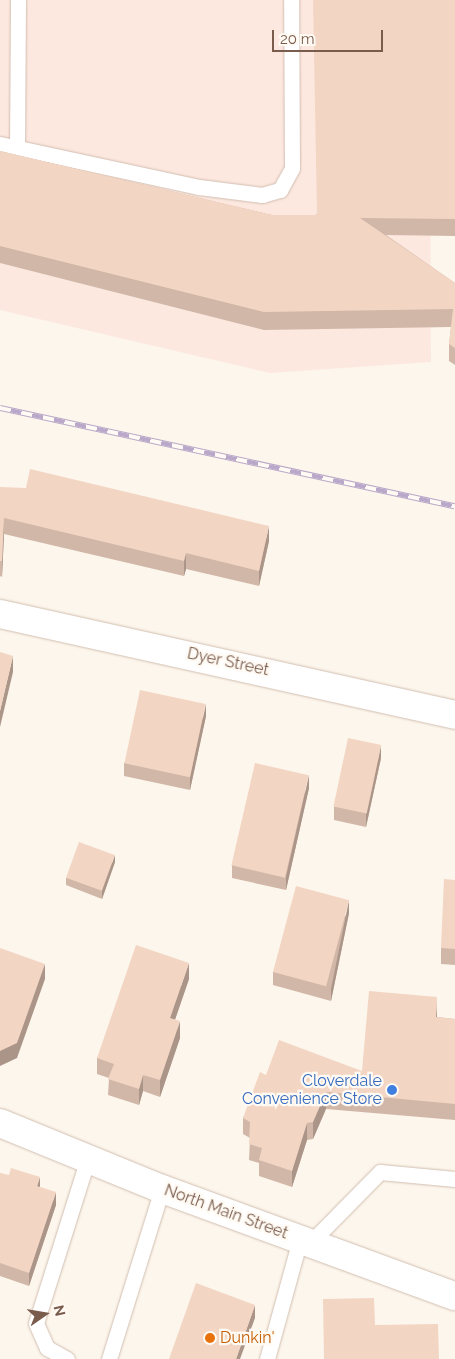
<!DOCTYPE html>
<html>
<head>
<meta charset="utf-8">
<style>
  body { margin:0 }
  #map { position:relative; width:455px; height:1359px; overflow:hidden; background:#fdf6ec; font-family:Raleway,sans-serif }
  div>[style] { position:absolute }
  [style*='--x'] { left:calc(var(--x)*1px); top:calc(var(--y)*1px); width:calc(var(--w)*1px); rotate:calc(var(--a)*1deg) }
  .commercial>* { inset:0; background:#fde8e0 }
  .roads { filter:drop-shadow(0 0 1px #d1beb0) drop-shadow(0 0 1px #d1beb0) }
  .service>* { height:15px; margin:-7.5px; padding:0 7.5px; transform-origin:7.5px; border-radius:7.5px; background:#fff }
  .minor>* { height:28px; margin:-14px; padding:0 14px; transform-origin:14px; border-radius:14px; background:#fff }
  .secondary>* { height:28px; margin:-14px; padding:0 14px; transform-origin:14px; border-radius:14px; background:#fff }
  .rail>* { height:5.5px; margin-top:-2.75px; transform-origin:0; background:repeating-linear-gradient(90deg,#fffaf3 0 11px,#b9a8c9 0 22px); box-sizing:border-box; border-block:1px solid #b9a8c9 }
  .wall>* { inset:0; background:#d1b7a8 }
  .shaded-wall>* { inset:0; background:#aa9588 }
  .building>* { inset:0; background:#f3d5c3; transform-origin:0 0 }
  .dots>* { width:14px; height:14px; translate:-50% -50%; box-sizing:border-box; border:2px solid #fffaf3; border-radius:50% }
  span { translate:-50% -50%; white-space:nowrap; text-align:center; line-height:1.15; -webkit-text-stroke:4.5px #fffaf3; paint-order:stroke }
  .street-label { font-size:16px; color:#7a5c4d }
  .shop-label { font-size:16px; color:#366cbe }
  .right { translate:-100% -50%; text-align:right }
  .food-label { font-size:16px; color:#c56008 }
  .left { translate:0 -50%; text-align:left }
  .north { position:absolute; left:20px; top:1289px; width:50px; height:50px; -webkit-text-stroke:4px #fffaf3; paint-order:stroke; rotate:77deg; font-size:14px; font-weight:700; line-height:20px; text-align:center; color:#7a5c4d }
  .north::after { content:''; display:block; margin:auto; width:18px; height:22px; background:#7a5c4d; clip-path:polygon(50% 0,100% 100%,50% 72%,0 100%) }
  .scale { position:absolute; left:272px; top:30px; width:111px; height:22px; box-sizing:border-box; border:2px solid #7a5c4d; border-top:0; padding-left:6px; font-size:15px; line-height:18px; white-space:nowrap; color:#7a5c4d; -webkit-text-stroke:4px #fffaf3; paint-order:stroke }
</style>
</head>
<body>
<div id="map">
  <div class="commercial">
    <div style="clip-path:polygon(0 0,455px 0,430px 43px,431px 362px,270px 373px,0 310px)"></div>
  </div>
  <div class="roads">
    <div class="service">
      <div style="--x:0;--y:144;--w:204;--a:12.2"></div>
      <div style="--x:199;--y:187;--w:64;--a:7.2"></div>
      <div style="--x:262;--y:195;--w:19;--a:-16"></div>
      <div style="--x:280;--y:190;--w:25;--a:-61"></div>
      <div style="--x:292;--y:168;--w:168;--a:-90.3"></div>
      <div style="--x:17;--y:148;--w:148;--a:-89.6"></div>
      <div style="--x:310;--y:1243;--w:100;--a:-45.4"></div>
      <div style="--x:380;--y:1172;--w:75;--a:5.3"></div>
      <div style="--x:67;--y:1359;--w:23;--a:-151"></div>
      <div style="--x:47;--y:1348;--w:27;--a:-114"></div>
      <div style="--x:36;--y:1323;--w:173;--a:-72.5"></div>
      <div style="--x:109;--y:1359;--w:178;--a:-72.7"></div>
      <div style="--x:267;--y:1359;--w:124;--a:-74.6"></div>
    </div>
    <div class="minor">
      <div style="--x:0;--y:614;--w:466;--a:12.5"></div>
    </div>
    <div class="secondary">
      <div style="--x:0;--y:1123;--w:175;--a:22.2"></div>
      <div style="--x:162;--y:1189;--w:312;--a:20.1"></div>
    </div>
  </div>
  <div class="rail">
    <div style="--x:0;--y:408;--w:465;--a:12.2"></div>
  </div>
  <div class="wall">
    <div style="clip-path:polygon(455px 0,455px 236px,386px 235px,455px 283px,455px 365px,449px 361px,449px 344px,451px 327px,264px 330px,0 263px,0 151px,272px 215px,316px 215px)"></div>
    <div style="clip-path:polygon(0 487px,269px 541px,259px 586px,186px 569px,184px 576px,4px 534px,2px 577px,0 576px)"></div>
    <div style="clip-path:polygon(206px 716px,190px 790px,124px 776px,124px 763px)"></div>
    <div style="clip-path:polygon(381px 758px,366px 827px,334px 820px,334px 807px)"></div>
    <div style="clip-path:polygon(309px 788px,286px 890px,232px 878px,232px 865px)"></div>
    <div style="clip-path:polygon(115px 862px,102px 899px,66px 885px,66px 878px)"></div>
    <div style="clip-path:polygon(455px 880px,455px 965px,441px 964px,441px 948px)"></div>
    <div style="clip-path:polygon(349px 913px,331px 1001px,273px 985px,273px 972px)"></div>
    <div style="clip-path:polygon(189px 979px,175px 1020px,180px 1038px,160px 1097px,143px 1091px,139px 1105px,108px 1095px,109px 1078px,97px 1074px,97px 1058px)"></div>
    <div style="clip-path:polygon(437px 1013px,437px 1017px,455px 1019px,455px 1120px,326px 1109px,313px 1139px,307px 1140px,292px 1187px,259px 1176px,259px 1163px,249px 1160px,250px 1138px,243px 1134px,243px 1118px,266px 1075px,362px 1071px)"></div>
    <div style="clip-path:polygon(0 1173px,40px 1187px,56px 1205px,29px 1286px,0 1276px)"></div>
  </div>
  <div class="shaded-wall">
    <div style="clip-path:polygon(4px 518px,4px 534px,2px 577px,2px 561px)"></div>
    <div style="clip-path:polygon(269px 526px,269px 541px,259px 586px,259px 571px)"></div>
    <div style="clip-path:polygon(186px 553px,186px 569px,184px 576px,184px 561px)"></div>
    <div style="clip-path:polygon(13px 656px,13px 672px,0 727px,0 711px)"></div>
    <div style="clip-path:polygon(206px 704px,206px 716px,190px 790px,190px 777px)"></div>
    <div style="clip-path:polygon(381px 745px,381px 758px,366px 827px,366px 814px)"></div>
    <div style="clip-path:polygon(309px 775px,309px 788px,286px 890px,286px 877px)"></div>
    <div style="clip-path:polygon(115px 855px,115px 862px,102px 899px,102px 891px)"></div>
    <div style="clip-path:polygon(349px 900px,349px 913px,331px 1001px,331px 989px)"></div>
    <div style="clip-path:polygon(189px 963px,189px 979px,170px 1034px,170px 1018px)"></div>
    <div style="clip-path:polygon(45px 964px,45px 979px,17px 1058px,0 1066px,0 1051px)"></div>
    <div style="clip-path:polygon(437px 997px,437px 1013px,436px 1033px,436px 1017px)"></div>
    <div style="clip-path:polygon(180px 1021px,180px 1038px,160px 1097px,160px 1080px)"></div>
    <div style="clip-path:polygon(143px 1075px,143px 1091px,139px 1105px,139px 1089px)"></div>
    <div style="clip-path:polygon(326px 1092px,326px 1109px,313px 1139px,313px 1122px)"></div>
    <div style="clip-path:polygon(307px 1123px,307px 1140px,292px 1187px,292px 1171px)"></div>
    <div style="clip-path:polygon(40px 1177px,40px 1190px,37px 1186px)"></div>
    <div style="clip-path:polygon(56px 1192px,56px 1205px,29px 1286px,29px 1273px)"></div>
    <div style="clip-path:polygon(255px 1305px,255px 1318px,240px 1359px,236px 1359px)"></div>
  </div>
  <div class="building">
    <div style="clip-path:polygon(313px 0,455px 0,455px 219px,360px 218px,455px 283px,455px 348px,449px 344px,453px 309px,264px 312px,0 246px,0 151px,272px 215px,317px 215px)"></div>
    <div style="clip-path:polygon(30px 469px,269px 526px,259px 571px,186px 553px,184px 561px,4px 518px,2px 561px,0 561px,0 487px,26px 488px)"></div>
    <div style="clip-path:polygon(0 652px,13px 656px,0 711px)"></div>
    <div style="left:140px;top:690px;width:67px;height:75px;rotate:12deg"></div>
    <div style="left:348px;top:738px;width:34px;height:70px;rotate:12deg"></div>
    <div style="left:255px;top:763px;width:55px;height:105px;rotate:13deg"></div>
    <div style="left:79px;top:842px;width:38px;height:38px;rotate:20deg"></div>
    <div style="clip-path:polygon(444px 879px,455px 880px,455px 949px,441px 948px)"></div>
    <div style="left:296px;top:886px;width:55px;height:89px;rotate:15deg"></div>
    <div style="clip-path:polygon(136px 945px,189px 963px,170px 1018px,180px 1021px,160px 1080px,143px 1075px,139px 1089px,108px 1079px,114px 1064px,97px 1058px)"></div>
    <div style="clip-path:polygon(0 948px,45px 964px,17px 1043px,0 1051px)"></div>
    <div style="clip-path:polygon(369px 991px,437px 997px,436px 1017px,455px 1019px,455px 1104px,326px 1092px,313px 1122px,307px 1123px,292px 1171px,259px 1160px,262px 1148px,249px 1144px,250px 1122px,243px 1118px,260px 1072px,266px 1075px,279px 1040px,362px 1071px)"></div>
    <div style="clip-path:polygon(11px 1168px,40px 1177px,37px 1186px,56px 1192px,29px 1273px,0 1263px,0 1173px,9px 1175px)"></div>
    <div style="clip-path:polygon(196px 1283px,255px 1305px,236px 1359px,169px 1359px)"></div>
    <div style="clip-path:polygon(374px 1298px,375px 1325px,438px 1324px,439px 1359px,324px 1359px,323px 1299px)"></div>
  </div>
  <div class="dots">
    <div style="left:392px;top:1090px;background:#3f7fe0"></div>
    <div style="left:210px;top:1338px;background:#e8710a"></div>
  </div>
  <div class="street-label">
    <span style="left:228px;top:662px;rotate:12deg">Dyer Street</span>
    <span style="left:226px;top:1212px;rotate:20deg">North Main Street</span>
  </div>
  <div class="shop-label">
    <span class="right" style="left:382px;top:1090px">Cloverdale<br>Convenience Store</span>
  </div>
  <div class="food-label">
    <span class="left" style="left:220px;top:1338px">Dunkin'</span>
  </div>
  <div class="north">N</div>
  <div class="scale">20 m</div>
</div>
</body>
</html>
